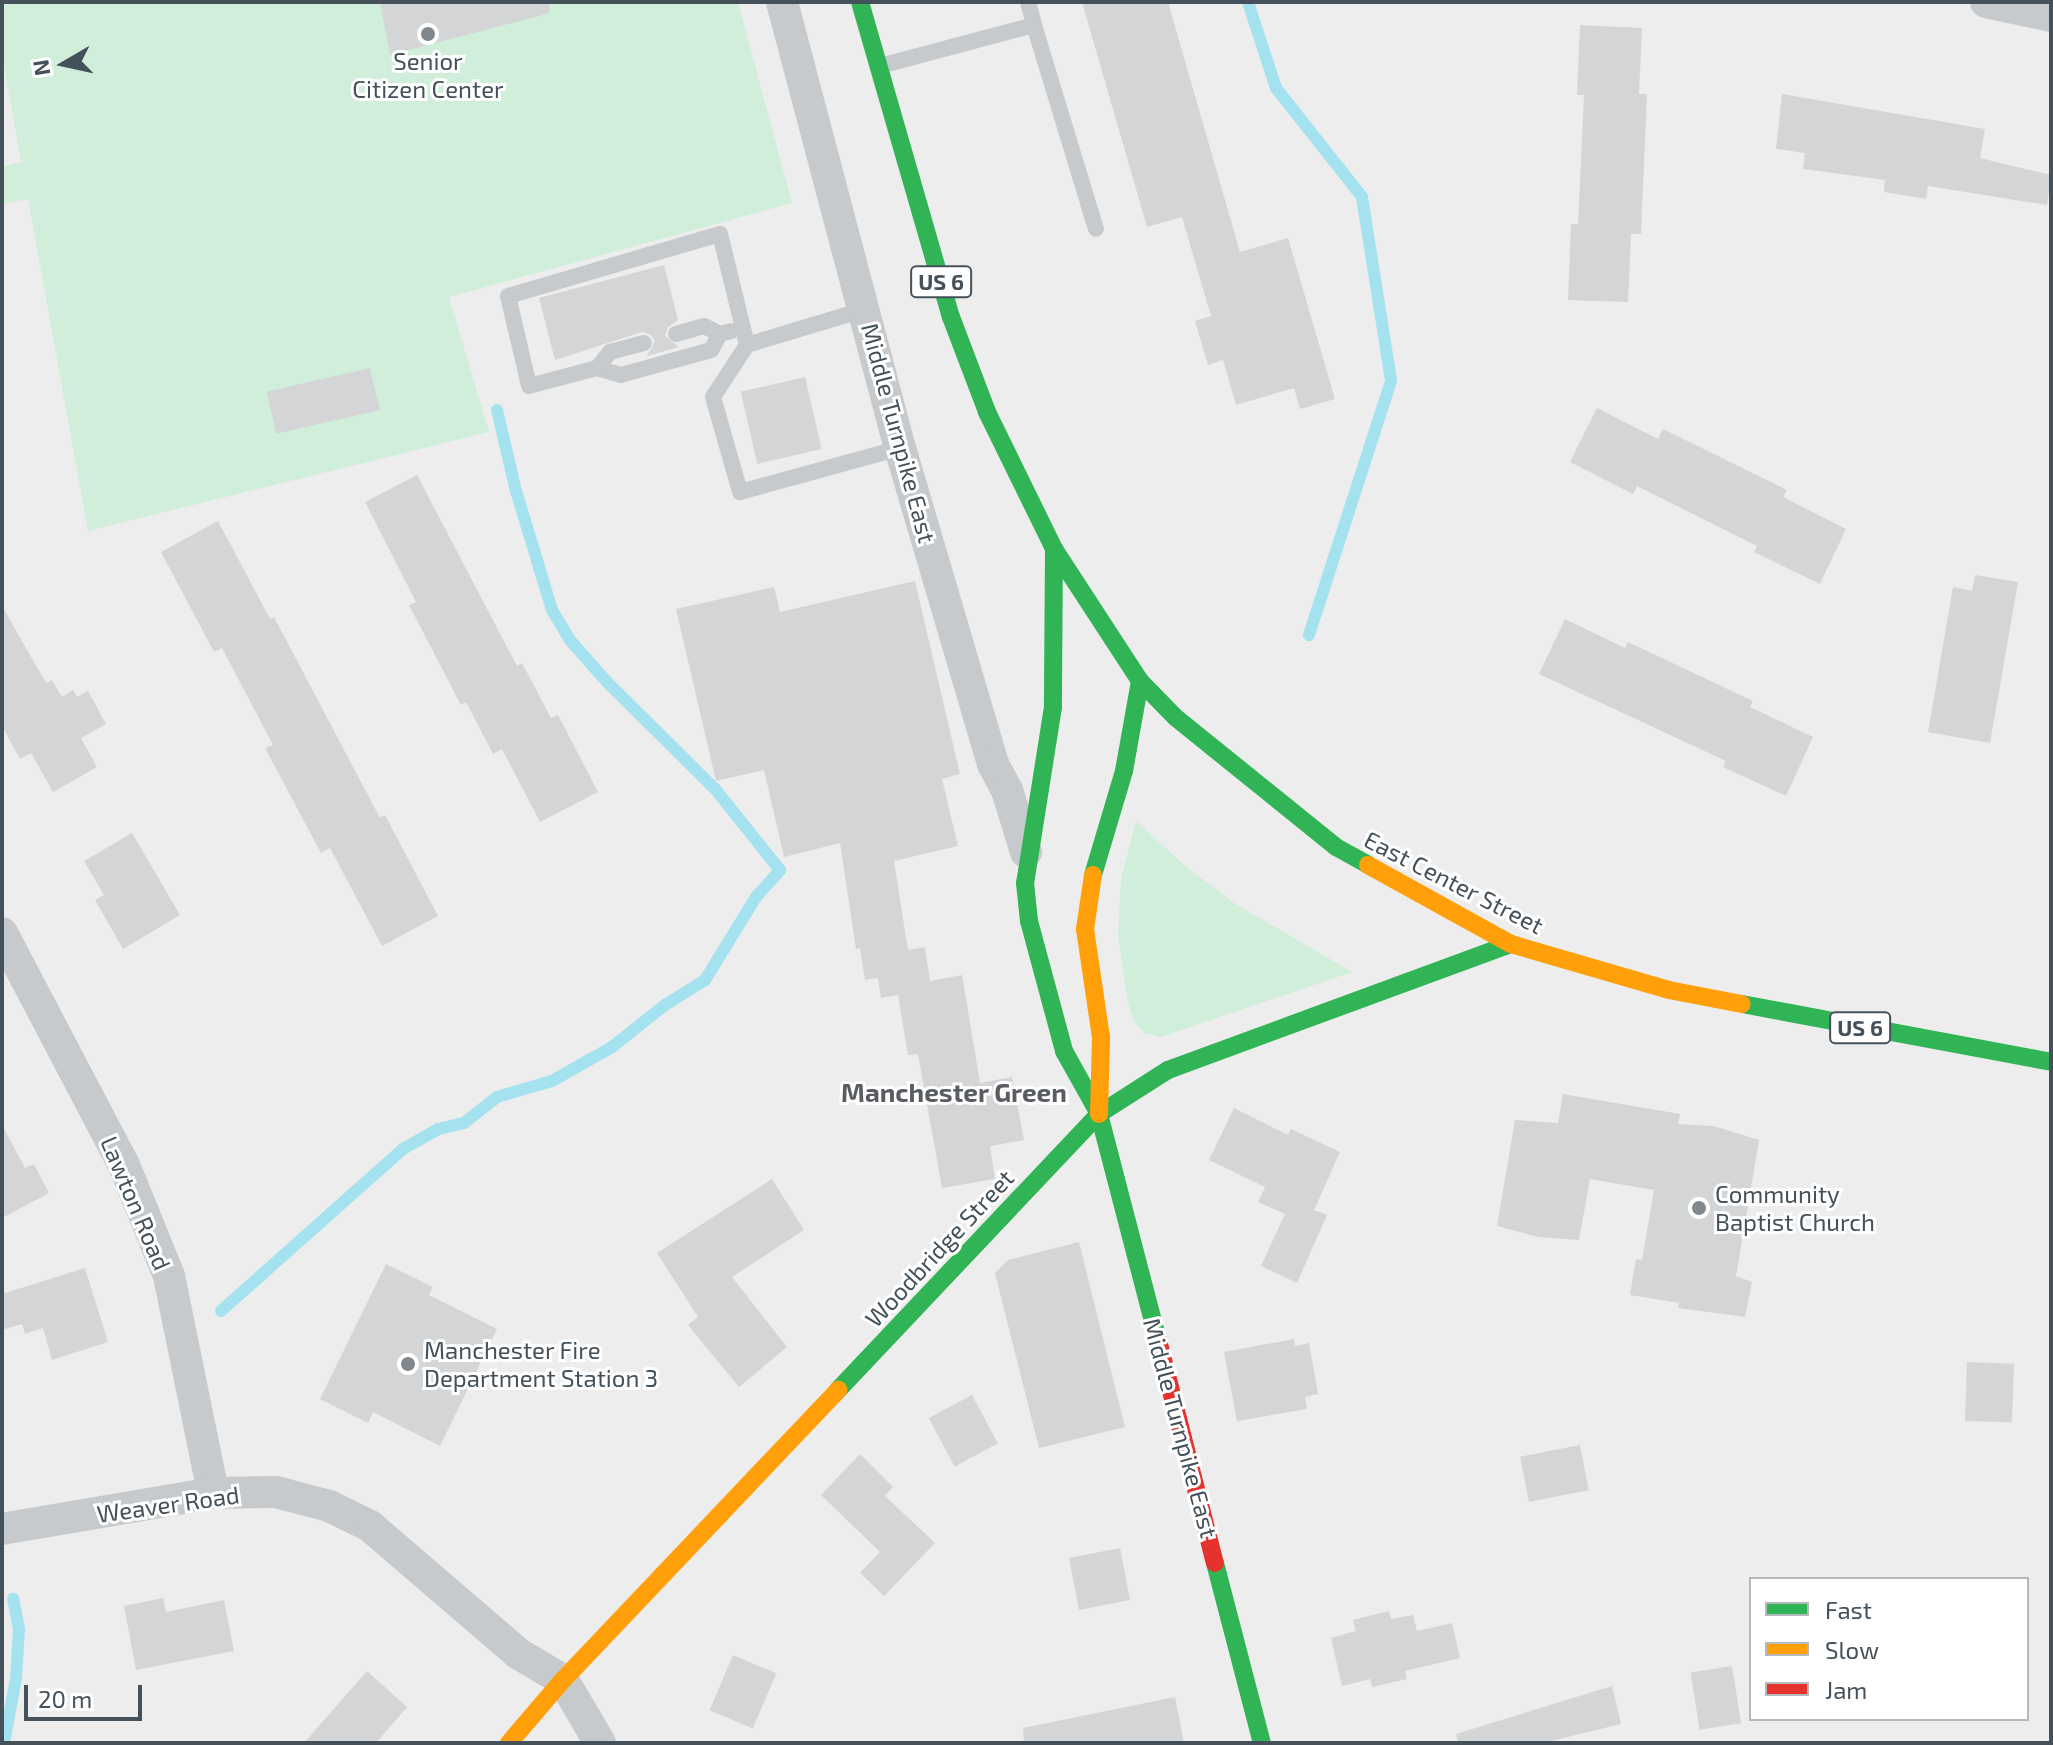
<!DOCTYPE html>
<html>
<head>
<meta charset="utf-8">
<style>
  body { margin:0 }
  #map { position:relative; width:2053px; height:1745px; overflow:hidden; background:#eeeded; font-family:"Exo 2",sans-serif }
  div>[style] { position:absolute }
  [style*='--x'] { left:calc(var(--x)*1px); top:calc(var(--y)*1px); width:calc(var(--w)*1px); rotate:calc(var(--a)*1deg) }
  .green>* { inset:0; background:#d0eeda }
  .stream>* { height:12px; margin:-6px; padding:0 6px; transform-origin:6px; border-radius:6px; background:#a3e2ee }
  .building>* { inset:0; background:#d4d5d6; transform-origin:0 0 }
  .lane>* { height:16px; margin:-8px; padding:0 8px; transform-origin:8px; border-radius:8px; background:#c7cacc }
  .street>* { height:32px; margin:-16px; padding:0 16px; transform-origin:16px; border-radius:16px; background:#c7cacc }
  .fast>* { height:18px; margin:-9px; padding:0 9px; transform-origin:9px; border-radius:9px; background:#30b455 }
  .slow>* { height:18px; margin:-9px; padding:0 9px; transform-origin:9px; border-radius:9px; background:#ff9f0a }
  .jam>* { height:18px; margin:-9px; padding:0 9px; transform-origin:9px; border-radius:9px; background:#e5322d }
  .dots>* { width:22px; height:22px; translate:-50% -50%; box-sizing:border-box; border:4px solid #fff; border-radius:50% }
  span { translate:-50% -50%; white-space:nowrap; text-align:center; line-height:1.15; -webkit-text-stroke:6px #fff; paint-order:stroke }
  .shield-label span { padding:2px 6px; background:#fff; border:2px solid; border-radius:6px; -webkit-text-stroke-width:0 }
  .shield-label { font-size:22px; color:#44515a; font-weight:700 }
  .poi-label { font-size:24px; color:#44515a }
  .left { translate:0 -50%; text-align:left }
  .street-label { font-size:24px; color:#44515a }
  .neighbourhood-label { font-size:26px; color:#595d61; font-weight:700 }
  .frame { position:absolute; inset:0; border:4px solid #44515a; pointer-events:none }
  .legend { position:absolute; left:1749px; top:1577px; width:280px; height:144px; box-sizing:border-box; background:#fff; border:2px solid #b4b9bd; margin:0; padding:10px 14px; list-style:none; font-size:24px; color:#44515a }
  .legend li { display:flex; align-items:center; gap:16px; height:40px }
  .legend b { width:40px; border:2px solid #b4b9bd }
  .north { position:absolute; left:24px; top:24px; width:80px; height:80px; -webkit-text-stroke:6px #fff; paint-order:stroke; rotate:261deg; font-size:22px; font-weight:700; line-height:32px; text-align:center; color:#44515a }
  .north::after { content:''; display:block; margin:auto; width:28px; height:36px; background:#44515a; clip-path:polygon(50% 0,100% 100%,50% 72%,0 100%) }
  .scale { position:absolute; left:24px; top:1685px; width:118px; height:36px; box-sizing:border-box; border:4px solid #44515a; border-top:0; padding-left:10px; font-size:24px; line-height:28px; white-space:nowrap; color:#44515a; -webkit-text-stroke:6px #fff; paint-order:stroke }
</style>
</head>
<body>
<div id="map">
  <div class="green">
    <div style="clip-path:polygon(2px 2px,738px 2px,792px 203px,449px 297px,489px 432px,88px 531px,28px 199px,2px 204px,2px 167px,21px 162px,2px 54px)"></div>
    <div style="clip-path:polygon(1136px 821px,1183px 864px,1234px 903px,1352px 972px,1161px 1037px,1144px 1033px,1135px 1023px,1128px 1003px,1118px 937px,1121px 878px)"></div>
  </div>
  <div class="stream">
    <div style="--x:1248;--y:2;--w:90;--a:72"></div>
    <div style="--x:1276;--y:88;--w:139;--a:51.7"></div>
    <div style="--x:1362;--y:197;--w:186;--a:81"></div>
    <div style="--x:1391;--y:381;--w:267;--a:107.9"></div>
    <div style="--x:221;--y:1311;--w:244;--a:-41.7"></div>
    <div style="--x:403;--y:1149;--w:40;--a:-29.7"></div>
    <div style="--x:438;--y:1129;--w:27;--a:-13"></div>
    <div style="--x:464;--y:1123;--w:42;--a:-38.2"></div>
    <div style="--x:497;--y:1097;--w:57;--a:-16.2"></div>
    <div style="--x:552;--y:1081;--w:69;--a:-29.5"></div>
    <div style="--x:612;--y:1047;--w:68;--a:-38.4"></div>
    <div style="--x:665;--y:1005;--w:47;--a:-32"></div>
    <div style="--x:705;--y:980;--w:97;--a:-58.4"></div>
    <div style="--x:756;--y:897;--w:36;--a:-48"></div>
    <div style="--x:780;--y:870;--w:104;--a:-128.7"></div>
    <div style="--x:715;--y:789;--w:152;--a:-135.3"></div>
    <div style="--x:607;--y:682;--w:56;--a:-131.4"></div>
    <div style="--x:570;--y:640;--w:35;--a:-121"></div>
    <div style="--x:552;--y:610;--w:124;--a:-106.8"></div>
    <div style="--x:516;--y:491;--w:83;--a:-103.2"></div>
    <div style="--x:4;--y:1743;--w:66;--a:-79.5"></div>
    <div style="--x:16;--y:1678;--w:49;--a:-86.5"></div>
    <div style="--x:19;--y:1629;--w:31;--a:-101"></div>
  </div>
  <div class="building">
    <div style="clip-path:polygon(380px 2px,549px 2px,550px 13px,390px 55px)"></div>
    <div style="clip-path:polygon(1082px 2px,1168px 2px,1240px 252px,1288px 238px,1335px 399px,1300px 409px,1294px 388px,1236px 405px,1223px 360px,1208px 365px,1195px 321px,1211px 316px,1182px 217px,1147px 227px)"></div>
    <div style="clip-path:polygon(1580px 25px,1642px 28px,1639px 94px,1647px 94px,1641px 234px,1631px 234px,1628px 302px,1568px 300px,1571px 224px,1578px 224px,1584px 95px,1577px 95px)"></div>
    <div style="clip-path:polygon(1782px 94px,1985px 129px,1980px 158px,2051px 175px,2047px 205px,1928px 186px,1926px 199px,1884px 192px,1885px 180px,1803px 169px,1805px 153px,1776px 149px)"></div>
    <div style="clip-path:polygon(664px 265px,678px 320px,668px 327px,665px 336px,679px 347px,647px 356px,655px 341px,651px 335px,642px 332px,555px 360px,539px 298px)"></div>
    <div style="left:370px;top:368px;width:43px;height:106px;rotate:77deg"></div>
    <div style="left:805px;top:377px;width:74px;height:66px;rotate:77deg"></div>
    <div style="clip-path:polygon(1597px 408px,1658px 439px,1663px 429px,1787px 490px,1783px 497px,1846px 529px,1820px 584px,1754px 552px,1757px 546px,1637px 486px,1633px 494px,1570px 462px)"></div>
    <div style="clip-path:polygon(417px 475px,517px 666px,522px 663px,551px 718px,558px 715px,598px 792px,540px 822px,502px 749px,493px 754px,466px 702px,461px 705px,409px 605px,416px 602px,365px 502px)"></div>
    <div style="clip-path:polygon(218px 521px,270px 619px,274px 617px,380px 818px,385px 815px,438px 916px,382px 946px,330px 848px,321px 853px,265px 748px,273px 745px,222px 648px,214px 652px,161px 552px)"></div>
    <div style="clip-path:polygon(1975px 575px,2018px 582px,1990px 743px,1928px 732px,1953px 587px,1972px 591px)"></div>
    <div style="clip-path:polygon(915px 581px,960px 774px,942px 779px,958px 846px,894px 861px,908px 950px,925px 947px,930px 981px,962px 975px,980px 1083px,1012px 1077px,1024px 1140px,990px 1146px,995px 1179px,942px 1188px,918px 1054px,908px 1055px,898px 995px,881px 998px,878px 978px,865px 980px,860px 948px,856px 949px,840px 843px,784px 857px,764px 770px,716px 781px,676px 609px,774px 587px,780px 612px)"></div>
    <div style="clip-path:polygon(2px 606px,46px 683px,52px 680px,62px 697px,73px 690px,77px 697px,88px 691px,106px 724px,81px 738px,97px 767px,53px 792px,31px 753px,20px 759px,2px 726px)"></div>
    <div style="clip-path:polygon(1565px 619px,1625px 648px,1628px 642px,1753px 701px,1750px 707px,1813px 737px,1786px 796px,1723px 767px,1726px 761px,1539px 674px)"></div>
    <div style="clip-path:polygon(132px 833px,180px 915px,123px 949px,95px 900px,104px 895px,84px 861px)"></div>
    <div style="clip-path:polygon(1563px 1094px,1680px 1114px,1678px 1124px,1714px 1126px,1759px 1140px,1736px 1276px,1752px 1282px,1745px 1317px,1678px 1308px,1679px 1303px,1630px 1295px,1636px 1259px,1642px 1260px,1654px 1190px,1590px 1179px,1579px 1240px,1538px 1237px,1497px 1226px,1515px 1120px,1558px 1123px)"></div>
    <div style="clip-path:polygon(1234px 1108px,1288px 1135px,1291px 1129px,1340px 1152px,1314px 1210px,1327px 1215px,1297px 1283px,1261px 1266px,1285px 1214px,1258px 1202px,1265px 1187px,1209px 1160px)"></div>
    <div style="clip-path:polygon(2px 1125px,25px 1168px,34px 1164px,49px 1193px,2px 1218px)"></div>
    <div style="clip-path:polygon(772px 1179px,804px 1230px,732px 1277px,787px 1347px,739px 1387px,688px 1325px,698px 1317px,657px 1253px)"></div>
    <div style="clip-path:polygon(1079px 1242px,1125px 1427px,1039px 1448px,995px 1273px,1008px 1260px)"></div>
    <div style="clip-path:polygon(386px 1264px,433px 1287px,429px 1295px,497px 1329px,440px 1446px,373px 1412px,368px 1423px,320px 1399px)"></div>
    <div style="clip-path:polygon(85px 1268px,108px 1342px,52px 1360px,43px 1328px,25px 1334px,22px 1324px,2px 1330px,2px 1294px)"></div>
    <div style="clip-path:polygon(1294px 1339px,1295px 1346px,1309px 1343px,1318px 1394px,1305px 1397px,1307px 1409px,1237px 1421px,1224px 1352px)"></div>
    <div style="left:1967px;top:1362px;width:47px;height:59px;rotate:2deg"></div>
    <div style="left:972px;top:1395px;width:55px;height:49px;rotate:62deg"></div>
    <div style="left:1580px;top:1445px;width:46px;height:61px;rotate:79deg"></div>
    <div style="clip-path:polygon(860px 1454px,893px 1487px,885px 1496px,935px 1543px,884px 1596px,860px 1573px,880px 1552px,821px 1495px)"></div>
    <div style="left:1120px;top:1548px;width:53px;height:52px;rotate:79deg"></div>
    <div style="clip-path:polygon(163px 1598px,166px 1612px,224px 1600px,234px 1651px,136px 1670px,124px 1606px)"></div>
    <div style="clip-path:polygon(1389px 1611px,1391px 1619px,1413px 1615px,1417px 1631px,1452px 1623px,1460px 1658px,1405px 1671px,1407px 1679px,1372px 1687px,1370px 1679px,1342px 1686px,1331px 1638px,1356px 1631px,1353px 1620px)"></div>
    <div style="left:733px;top:1655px;width:47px;height:60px;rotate:23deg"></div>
    <div style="left:1732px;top:1666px;width:58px;height:42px;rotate:81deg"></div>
    <div style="clip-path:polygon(367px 1671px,407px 1707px,376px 1743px,304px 1743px)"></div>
    <div style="clip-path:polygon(1612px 1686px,1621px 1724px,1543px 1743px,1458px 1743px,1456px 1734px)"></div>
    <div style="clip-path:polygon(1175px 1697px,1184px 1743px,1024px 1743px,1023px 1728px)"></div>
  </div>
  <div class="lane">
    <div style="--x:1028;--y:2;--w:24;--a:75"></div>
    <div style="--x:880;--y:66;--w:159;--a:-14.9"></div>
    <div style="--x:1034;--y:25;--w:213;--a:73.1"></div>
    <div style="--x:866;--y:309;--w:124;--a:163.2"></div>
    <div style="--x:747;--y:345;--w:62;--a:123.2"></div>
    <div style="--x:713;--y:397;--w:99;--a:74.1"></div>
    <div style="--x:740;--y:492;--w:166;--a:-15.4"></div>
    <div style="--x:676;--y:334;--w:29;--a:-16"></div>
    <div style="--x:704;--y:326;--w:18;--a:27"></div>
    <div style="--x:720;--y:334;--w:11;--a:-15"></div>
    <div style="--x:720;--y:334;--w:18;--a:119"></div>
    <div style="--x:711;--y:350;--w:93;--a:164.5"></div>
    <div style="--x:621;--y:375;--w:25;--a:-164"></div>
    <div style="--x:597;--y:368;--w:70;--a:165.2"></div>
    <div style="--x:529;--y:386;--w:92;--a:-103.1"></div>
    <div style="--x:508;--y:296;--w:221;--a:-16.3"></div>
    <div style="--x:720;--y:234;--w:114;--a:76.3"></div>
    <div style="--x:597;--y:368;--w:21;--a:-51"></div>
    <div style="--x:610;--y:352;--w:35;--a:-15"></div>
  </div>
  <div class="street">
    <div style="--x:782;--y:2;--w:461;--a:75.2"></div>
    <div style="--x:900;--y:448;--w:329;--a:73.6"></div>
    <div style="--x:993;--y:764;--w:30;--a:62"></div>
    <div style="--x:1007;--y:790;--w:65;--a:73"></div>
    <div style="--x:1986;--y:2;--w:66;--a:12.2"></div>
    <div style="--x:2;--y:933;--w:262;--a:62.3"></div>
    <div style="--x:124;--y:1165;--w:120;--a:67.9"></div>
    <div style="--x:169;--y:1276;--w:221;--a:78.5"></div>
    <div style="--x:2;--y:1529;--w:214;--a:-9.7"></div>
    <div style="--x:213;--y:1493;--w:63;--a:-0.9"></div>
    <div style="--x:276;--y:1492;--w:55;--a:14.8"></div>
    <div style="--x:329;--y:1506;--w:46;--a:26"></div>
    <div style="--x:370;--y:1526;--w:196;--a:40.7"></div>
    <div style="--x:519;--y:1654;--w:51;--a:30.6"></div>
    <div style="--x:563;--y:1680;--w:73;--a:59.6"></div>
  </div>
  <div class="fast">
    <div style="--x:860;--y:2;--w:328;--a:73.9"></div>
    <div style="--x:951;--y:317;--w:102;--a:69.2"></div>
    <div style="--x:987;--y:412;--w:153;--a:63.9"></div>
    <div style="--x:1054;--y:549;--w:158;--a:56.9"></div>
    <div style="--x:1140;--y:681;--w:50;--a:45.8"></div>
    <div style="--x:1175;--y:717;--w:207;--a:38.9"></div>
    <div style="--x:1336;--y:847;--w:37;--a:29"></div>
    <div style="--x:1054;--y:549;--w:158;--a:90.4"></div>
    <div style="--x:1053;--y:707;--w:178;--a:99"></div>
    <div style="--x:1025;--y:883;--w:38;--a:84"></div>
    <div style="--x:1029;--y:921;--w:135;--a:74.9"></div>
    <div style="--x:1064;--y:1051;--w:72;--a:60.9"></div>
    <div style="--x:1099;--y:1114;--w:234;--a:75.4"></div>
    <div style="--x:1093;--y:875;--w:109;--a:-73.4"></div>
    <div style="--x:1124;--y:771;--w:91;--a:-79.9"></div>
    <div style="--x:1742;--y:1004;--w:314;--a:10.6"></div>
    <div style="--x:838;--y:1390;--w:380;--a:-46.6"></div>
    <div style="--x:1099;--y:1114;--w:82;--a:-32.5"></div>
    <div style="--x:1168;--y:1070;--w:365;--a:-20.2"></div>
    <div style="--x:1215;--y:1563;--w:186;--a:75.4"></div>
  </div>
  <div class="slow">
    <div style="--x:1368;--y:865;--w:163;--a:28.9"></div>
    <div style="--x:1511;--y:944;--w:165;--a:16.2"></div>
    <div style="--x:1669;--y:990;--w:74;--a:10.9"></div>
    <div style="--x:1093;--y:875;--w:55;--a:98.4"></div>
    <div style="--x:1085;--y:929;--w:109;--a:81.6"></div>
    <div style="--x:1101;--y:1037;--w:77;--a:91.5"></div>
    <div style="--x:509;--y:1743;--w:83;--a:-49.4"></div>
    <div style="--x:563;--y:1680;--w:400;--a:-46.5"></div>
  </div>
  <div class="jam">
    <div style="--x:1158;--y:1340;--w:230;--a:75.7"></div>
  </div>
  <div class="dots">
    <div style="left:428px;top:34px;background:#80888d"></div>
    <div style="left:1699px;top:1208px;background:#80888d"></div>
    <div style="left:408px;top:1364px;background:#80888d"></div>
  </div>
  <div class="shield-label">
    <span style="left:941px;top:282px">US 6</span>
    <span style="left:1860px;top:1028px">US 6</span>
  </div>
  <div class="poi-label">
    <span style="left:428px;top:75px">Senior<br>Citizen Center</span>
    <span class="left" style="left:1715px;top:1208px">Community<br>Baptist Church</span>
    <span class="left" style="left:424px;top:1364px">Manchester Fire<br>Department Station 3</span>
  </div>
  <div class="street-label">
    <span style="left:899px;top:433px;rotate:75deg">Middle Turnpike East</span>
    <span style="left:1454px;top:882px;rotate:27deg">East Center Street</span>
    <span style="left:136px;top:1203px;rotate:67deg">Lawton Road</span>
    <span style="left:939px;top:1248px;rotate:-47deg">Woodbridge Street</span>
    <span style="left:1181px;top:1428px;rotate:75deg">Middle Turnpike East</span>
    <span style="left:168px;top:1504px;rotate:-8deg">Weaver Road</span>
  </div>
  <div class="neighbourhood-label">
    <span style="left:954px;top:1092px">Manchester Green</span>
  </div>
  <div class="frame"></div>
  <ul class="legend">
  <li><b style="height:10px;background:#30b455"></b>Fast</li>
  <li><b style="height:10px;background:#ff9f0a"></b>Slow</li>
  <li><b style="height:10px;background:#e5322d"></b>Jam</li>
  </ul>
  <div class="north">N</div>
  <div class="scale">20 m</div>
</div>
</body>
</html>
